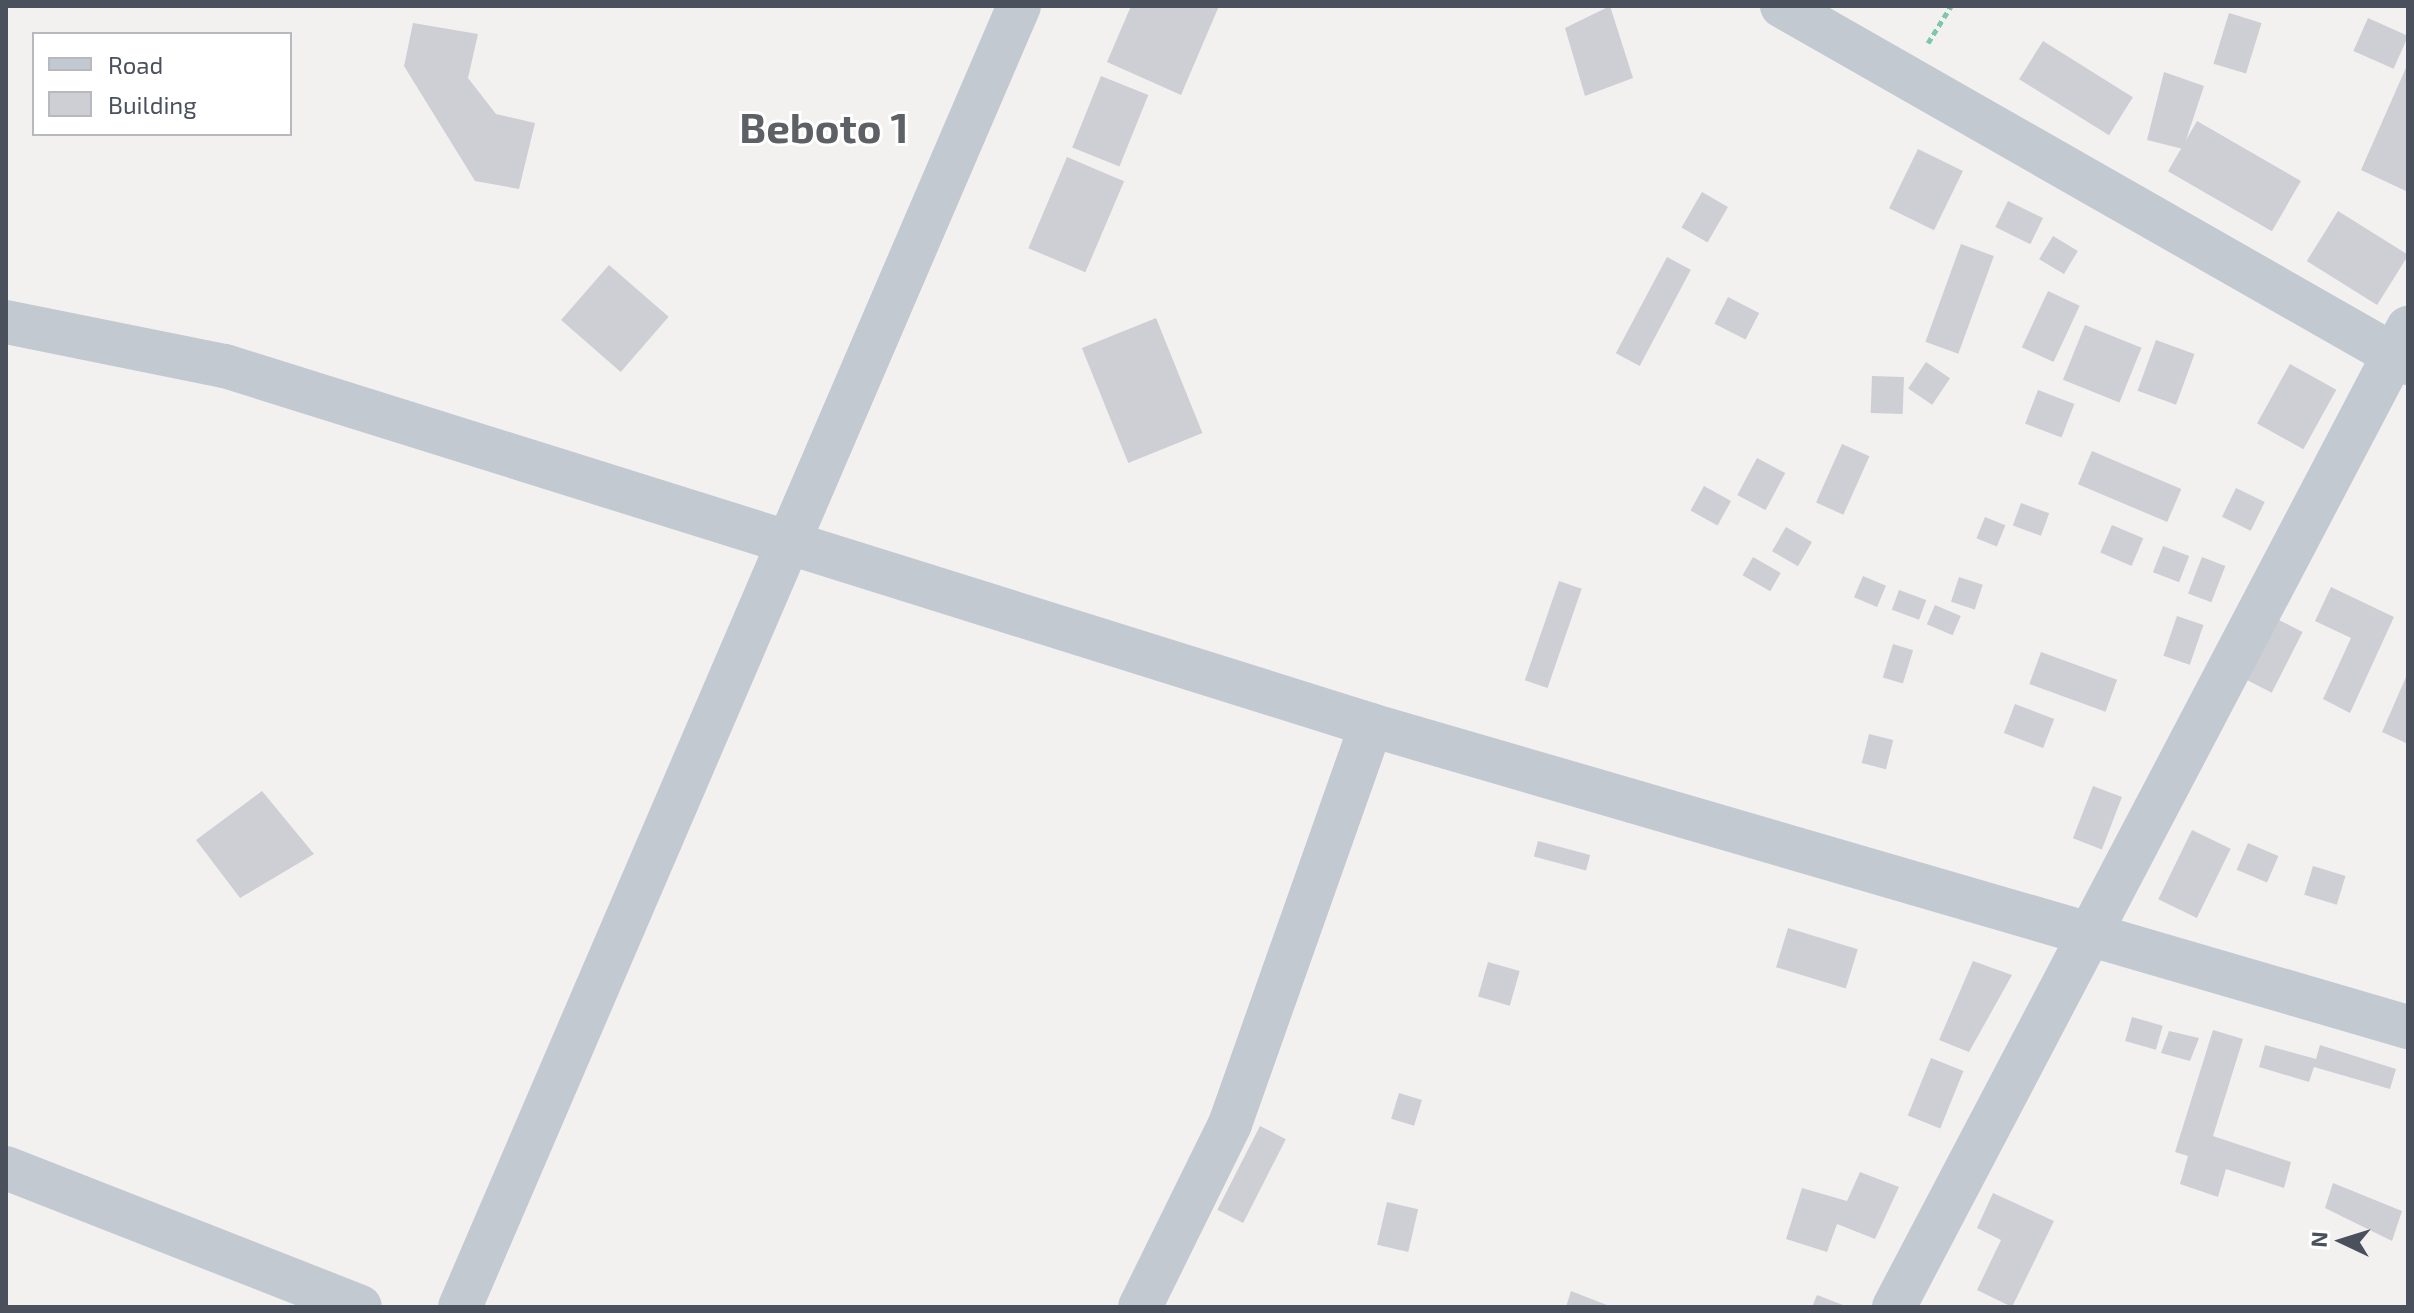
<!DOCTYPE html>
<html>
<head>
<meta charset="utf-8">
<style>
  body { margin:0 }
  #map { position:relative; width:2414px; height:1313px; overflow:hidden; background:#f2f1f0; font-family:"Exo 2",sans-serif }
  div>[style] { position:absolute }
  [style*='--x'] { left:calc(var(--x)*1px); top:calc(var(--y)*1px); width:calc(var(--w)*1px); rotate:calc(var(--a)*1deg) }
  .building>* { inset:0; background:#cecfd4; transform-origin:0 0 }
  .path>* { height:5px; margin-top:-2.5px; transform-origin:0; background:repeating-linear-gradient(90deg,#7ec7ad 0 6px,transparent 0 10px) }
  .minor>* { height:44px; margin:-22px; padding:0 22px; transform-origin:22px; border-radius:22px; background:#c2c9d1 }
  span { translate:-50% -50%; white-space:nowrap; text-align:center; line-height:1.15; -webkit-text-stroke:6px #fff; paint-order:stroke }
  .town-label { font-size:42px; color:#5d6065; font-weight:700 }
  .frame { position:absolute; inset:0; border:8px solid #4a515c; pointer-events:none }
  .legend { position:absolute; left:32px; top:32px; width:260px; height:104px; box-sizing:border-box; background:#fff; border:2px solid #b7b9be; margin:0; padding:10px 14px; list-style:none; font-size:24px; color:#4a515c }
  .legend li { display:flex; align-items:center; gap:16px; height:40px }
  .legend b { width:40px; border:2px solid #b7b9be }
  .north { position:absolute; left:2302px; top:1201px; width:80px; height:80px; -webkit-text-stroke:6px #fff; paint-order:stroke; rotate:274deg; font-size:22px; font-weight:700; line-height:32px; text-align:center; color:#4a515c }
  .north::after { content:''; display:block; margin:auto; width:28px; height:36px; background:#4a515c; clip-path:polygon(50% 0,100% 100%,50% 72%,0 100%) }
</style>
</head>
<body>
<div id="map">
  <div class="building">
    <div style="clip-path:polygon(1131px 6px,1219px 6px,1181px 95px,1107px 62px)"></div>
    <div style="clip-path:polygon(1610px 6px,1633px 78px,1585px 96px,1565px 28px)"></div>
    <div style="left:2229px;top:13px;width:34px;height:53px;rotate:17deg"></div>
    <div style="left:2368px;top:18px;width:44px;height:36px;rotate:24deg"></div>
    <div style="clip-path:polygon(413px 23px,478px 34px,468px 78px,496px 114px,535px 123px,519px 189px,475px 181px,404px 66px)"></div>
    <div style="left:2043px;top:41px;width:106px;height:45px;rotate:32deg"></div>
    <div style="clip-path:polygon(2408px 63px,2408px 192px,2361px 170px)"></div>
    <div style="clip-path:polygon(2164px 72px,2204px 86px,2183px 149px,2147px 140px)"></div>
    <div style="left:1101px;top:76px;width:51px;height:77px;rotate:22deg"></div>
    <div style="left:2197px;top:121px;width:120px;height:58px;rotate:30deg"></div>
    <div style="left:1918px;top:149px;width:50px;height:66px;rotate:26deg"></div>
    <div style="left:1067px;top:157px;width:62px;height:99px;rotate:23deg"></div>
    <div style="left:1702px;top:192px;width:30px;height:41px;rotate:30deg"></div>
    <div style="left:2008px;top:201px;width:39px;height:29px;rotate:26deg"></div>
    <div style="left:2338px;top:211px;width:83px;height:59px;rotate:32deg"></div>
    <div style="left:2053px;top:236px;width:29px;height:27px;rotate:31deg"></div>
    <div style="left:1961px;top:244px;width:35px;height:104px;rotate:20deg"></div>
    <div style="left:1667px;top:257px;width:27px;height:109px;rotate:28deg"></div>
    <div style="left:609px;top:265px;width:79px;height:73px;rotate:41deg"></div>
    <div style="left:2048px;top:291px;width:35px;height:62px;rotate:25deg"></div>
    <div style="left:1728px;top:297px;width:35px;height:30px;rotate:27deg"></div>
    <div style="left:1156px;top:318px;width:124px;height:80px;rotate:68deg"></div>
    <div style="left:2085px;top:325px;width:61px;height:59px;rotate:22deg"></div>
    <div style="left:2156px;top:340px;width:41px;height:54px;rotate:20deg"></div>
    <div style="left:1926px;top:362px;width:29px;height:32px;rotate:34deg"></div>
    <div style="left:2290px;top:364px;width:53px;height:68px;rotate:29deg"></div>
    <div style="left:1872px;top:376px;width:32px;height:37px;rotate:2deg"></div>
    <div style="left:2038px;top:390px;width:39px;height:36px;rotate:21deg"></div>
    <div style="left:1842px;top:444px;width:30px;height:64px;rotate:24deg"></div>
    <div style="left:2092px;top:451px;width:97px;height:36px;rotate:23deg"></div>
    <div style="left:1757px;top:458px;width:32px;height:42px;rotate:28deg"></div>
    <div style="left:1704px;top:486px;width:31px;height:28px;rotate:29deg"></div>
    <div style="left:2236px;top:488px;width:32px;height:32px;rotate:26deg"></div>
    <div style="left:2021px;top:503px;width:30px;height:24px;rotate:20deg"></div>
    <div style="left:1985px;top:517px;width:22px;height:23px;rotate:22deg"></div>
    <div style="left:2112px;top:525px;width:34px;height:30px;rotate:23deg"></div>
    <div style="left:1786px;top:527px;width:30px;height:28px;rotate:30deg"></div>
    <div style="left:2163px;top:546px;width:28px;height:28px;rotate:21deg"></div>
    <div style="left:1753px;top:557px;width:32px;height:21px;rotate:30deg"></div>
    <div style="left:2202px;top:557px;width:25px;height:39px;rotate:21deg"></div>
    <div style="left:1863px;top:576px;width:25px;height:23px;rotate:23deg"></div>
    <div style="left:1959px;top:577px;width:25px;height:26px;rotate:18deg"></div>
    <div style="left:1559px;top:581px;width:24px;height:105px;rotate:19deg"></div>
    <div style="clip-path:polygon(2331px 587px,2394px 617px,2350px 713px,2323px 699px,2351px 638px,2315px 621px)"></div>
    <div style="left:1899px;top:590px;width:29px;height:21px;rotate:20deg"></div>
    <div style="left:1935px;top:605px;width:28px;height:21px;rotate:23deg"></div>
    <div style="left:2177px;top:616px;width:28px;height:42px;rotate:19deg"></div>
    <div style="left:2275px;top:618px;width:31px;height:68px;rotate:27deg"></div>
    <div style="left:1893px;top:644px;width:21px;height:35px;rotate:17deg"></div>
    <div style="left:2041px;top:652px;width:81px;height:34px;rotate:20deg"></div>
    <div style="clip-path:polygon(2406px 677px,2408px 678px,2408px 744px,2382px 732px)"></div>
    <div style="left:2015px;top:704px;width:42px;height:31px;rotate:21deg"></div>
    <div style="left:1869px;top:734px;width:25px;height:30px;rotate:14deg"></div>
    <div style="left:2093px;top:786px;width:31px;height:56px;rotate:21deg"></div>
    <div style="clip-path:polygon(262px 791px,314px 854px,240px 898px,196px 840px)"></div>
    <div style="left:2192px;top:830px;width:43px;height:77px;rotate:26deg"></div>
    <div style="left:1538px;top:841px;width:54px;height:16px;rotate:15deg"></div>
    <div style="left:2248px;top:843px;width:33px;height:29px;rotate:23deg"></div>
    <div style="left:2313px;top:866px;width:34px;height:30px;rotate:17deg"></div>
    <div style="left:1788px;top:928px;width:73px;height:41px;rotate:17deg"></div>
    <div style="clip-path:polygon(1973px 961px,2012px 975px,1969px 1052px,1939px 1040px)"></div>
    <div style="left:1488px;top:962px;width:33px;height:36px;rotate:16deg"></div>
    <div style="left:2132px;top:1017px;width:32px;height:25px;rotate:16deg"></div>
    <div style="clip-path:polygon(2213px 1030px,2243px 1039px,2213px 1136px,2291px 1162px,2284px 1188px,2226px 1169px,2218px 1197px,2180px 1184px,2188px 1156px,2175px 1152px)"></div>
    <div style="clip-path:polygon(2169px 1031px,2199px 1038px,2190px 1061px,2161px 1053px)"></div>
    <div style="clip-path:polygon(2265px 1045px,2316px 1059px,2320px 1045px,2396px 1069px,2390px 1089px,2314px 1067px,2309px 1082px,2259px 1067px)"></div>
    <div style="left:1931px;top:1058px;width:35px;height:62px;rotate:22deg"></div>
    <div style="left:1399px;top:1093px;width:24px;height:27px;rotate:17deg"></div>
    <div style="left:1260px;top:1126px;width:29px;height:94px;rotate:27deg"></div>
    <div style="clip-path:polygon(1860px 1172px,1899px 1187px,1875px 1239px,1837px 1224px,1827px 1252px,1786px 1239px,1802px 1188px,1847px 1201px)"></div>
    <div style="clip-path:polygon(2333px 1183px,2402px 1211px,2392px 1241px,2325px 1208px)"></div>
    <div style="clip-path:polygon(1993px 1193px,2054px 1221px,2012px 1307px,1977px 1290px,2001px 1240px,1977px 1228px)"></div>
    <div style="left:1387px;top:1202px;width:32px;height:44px;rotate:13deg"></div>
    <div style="clip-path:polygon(1571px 1291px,1612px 1307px,1566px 1307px)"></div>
    <div style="clip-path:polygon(1817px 1295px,1843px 1305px,1842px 1307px,1812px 1307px)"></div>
  </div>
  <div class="path">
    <div style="--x:1928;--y:43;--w:44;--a:-58.1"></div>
  </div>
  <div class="minor">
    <div style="--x:1782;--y:6;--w:721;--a:29.7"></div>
    <div style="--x:6;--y:322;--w:223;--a:11.4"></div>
    <div style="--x:225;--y:366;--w:1201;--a:17.39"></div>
    <div style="--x:1371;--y:725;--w:1080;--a:16.24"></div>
    <div style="--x:6;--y:1168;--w:380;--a:21.4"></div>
    <div style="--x:460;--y:1307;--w:1416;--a:-66.75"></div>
    <div style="--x:1140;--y:1307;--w:204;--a:-63.8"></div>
    <div style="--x:1230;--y:1124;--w:423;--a:-70.5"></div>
    <div style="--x:1894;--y:1307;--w:1106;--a:-62.3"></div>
  </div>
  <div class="town-label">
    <span style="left:824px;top:126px">Beboto 1</span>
  </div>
  <div class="frame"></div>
  <ul class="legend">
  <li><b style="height:10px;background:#c2c9d1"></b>Road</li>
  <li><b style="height:22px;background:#cecfd4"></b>Building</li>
  </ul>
  <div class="north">N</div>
</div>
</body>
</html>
